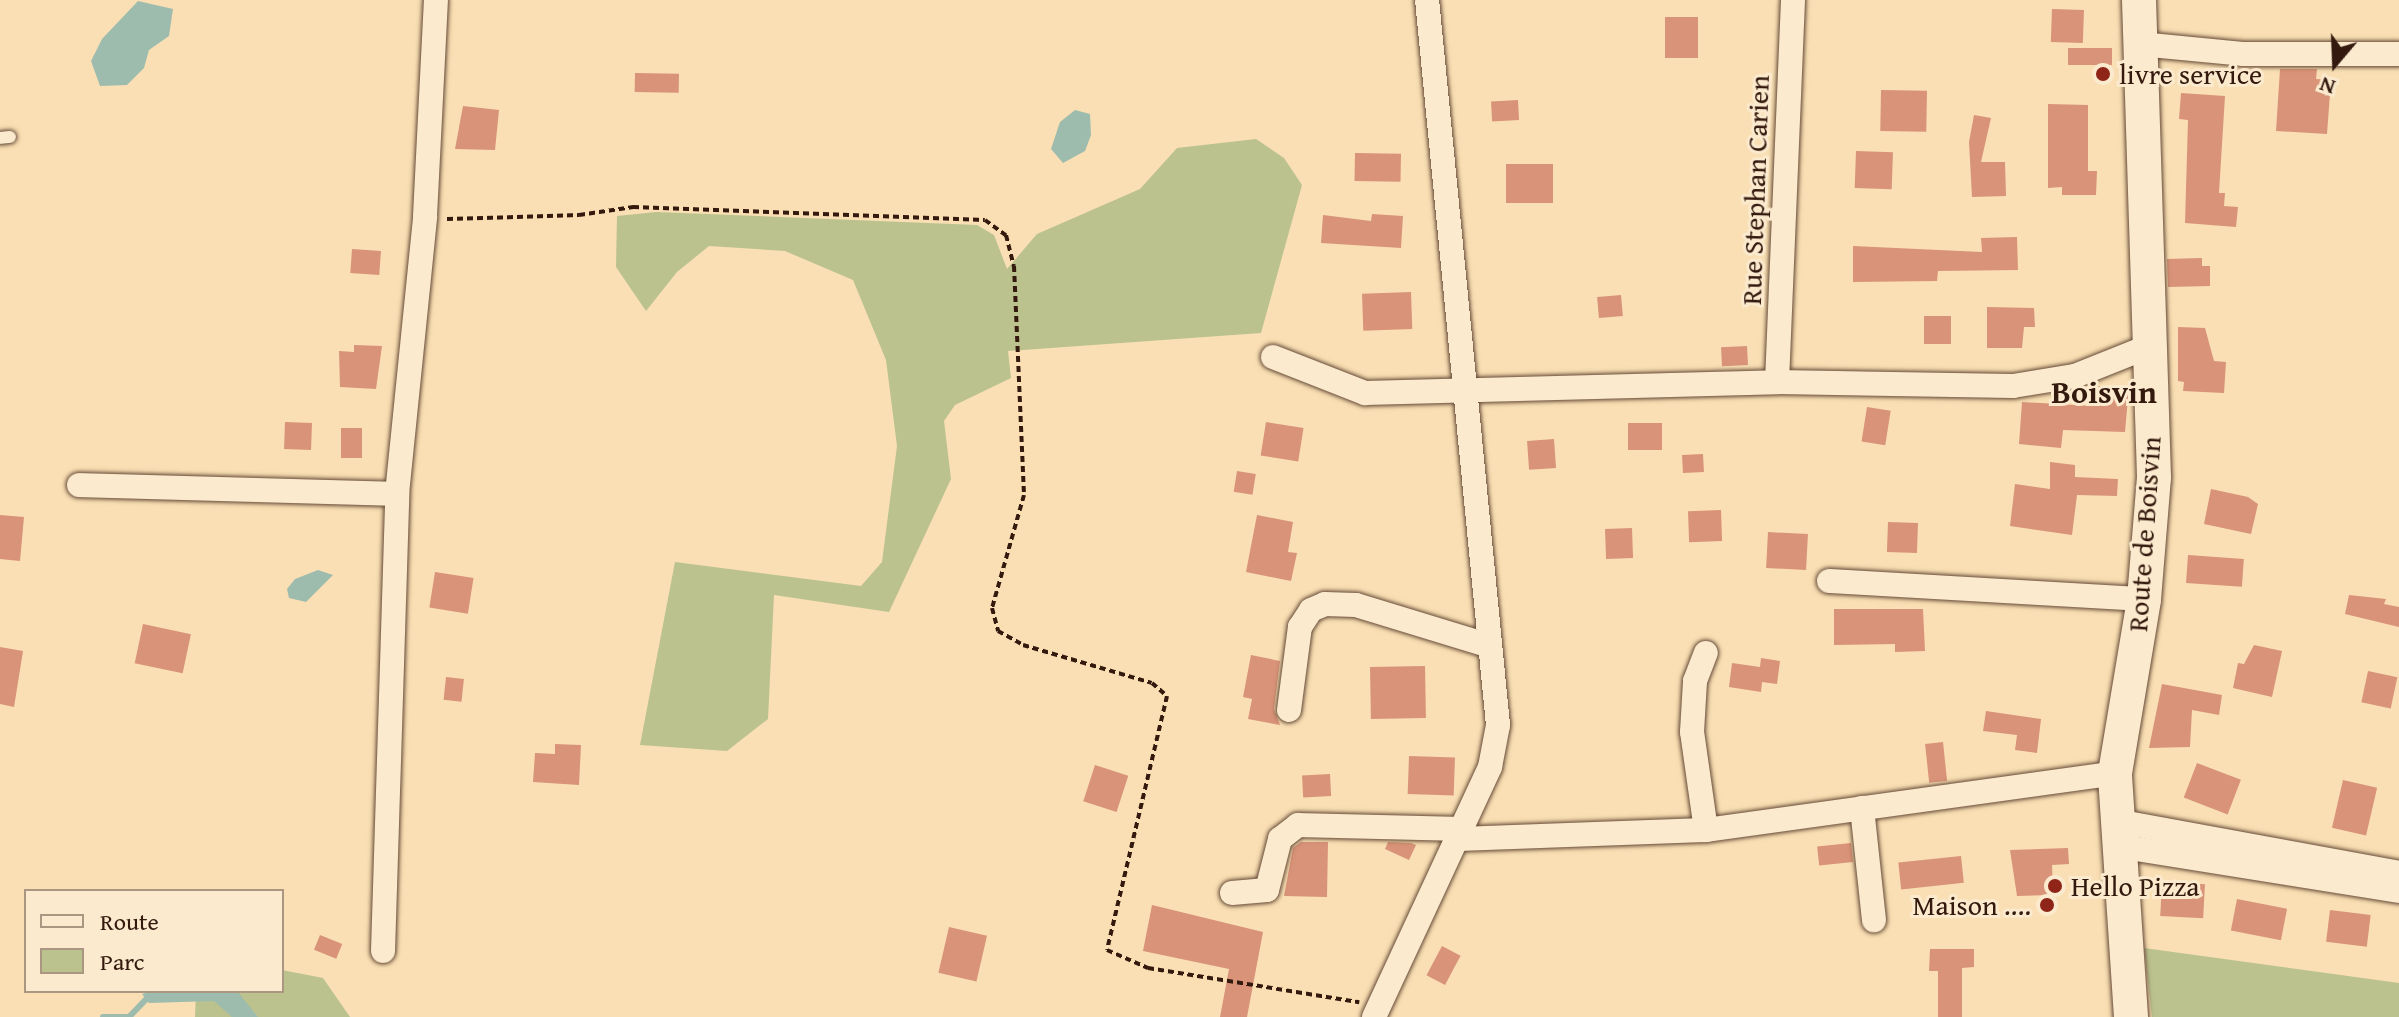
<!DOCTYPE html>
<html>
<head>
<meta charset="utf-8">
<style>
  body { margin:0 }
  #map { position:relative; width:2399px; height:1017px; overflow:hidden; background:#f9dfb3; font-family:"Gentium Book Plus",serif }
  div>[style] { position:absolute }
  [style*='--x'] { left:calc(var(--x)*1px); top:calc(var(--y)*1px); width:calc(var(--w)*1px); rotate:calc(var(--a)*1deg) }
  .green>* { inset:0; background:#bbc28e }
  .water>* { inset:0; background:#9ebcae }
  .stream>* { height:6px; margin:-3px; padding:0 3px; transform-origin:3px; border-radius:3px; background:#9ebcae }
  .building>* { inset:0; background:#d99378; transform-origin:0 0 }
  .path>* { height:4px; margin-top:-2px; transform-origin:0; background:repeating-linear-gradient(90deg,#34190e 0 6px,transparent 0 10px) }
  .roads { filter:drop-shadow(0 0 2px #654a37) drop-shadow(0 0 2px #654a37) }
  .service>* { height:12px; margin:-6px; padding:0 6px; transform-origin:6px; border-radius:6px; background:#fbeace }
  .minor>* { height:24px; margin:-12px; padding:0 12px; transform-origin:12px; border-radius:12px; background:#fbeace }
  .secondary>* { height:34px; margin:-17px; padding:0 17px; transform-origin:17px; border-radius:17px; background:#fbeace }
  .dots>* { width:22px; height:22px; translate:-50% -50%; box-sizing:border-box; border:4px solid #fbeace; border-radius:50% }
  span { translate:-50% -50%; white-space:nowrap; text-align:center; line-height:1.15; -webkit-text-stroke:6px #fbeace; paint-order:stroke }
  .poi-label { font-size:28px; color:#34190e }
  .left { translate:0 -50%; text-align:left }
  .right { translate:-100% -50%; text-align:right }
  .street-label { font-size:28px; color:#34190e }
  .quarter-label { font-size:32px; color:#34190e; font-weight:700 }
  .legend { position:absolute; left:24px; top:889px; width:260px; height:104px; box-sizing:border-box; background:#fbeace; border:2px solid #ab9681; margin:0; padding:10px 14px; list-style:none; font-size:24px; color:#34190e }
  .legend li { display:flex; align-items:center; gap:16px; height:40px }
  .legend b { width:40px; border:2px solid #ab9681 }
  .north { position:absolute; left:2295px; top:24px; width:80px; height:80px; -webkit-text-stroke:6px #fbeace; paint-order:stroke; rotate:199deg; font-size:22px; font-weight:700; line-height:32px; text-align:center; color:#34190e }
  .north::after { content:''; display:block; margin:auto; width:28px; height:36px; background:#34190e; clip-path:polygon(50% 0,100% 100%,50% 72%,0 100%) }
</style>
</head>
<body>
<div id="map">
  <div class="green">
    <div style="clip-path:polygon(1256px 139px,1284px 158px,1302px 185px,1261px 333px,1008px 351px,1011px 378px,955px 405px,944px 421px,951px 479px,889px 612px,774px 595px,768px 719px,727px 751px,640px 745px,675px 562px,861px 586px,882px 562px,897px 446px,886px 360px,853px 280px,785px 251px,709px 246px,677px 272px,646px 311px,616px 267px,617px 216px,656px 212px,977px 225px,994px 235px,1007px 269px,1037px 234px,1140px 189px,1177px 148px)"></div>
    <div style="clip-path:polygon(2144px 948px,2399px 983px,2399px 1017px,2152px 1017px)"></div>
    <div style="clip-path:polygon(282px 970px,323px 978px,350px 1017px,195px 1017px,196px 991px,282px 991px)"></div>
  </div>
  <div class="water">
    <div style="clip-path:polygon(138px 1px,173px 9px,169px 36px,149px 50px,144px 68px,127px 85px,100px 86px,91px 61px,102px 39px)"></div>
    <div style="clip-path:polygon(1075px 110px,1090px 114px,1091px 135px,1085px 151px,1063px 163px,1051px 149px,1060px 122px)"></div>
    <div style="clip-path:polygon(318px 570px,333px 575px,306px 602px,289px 598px,287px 589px,295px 579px)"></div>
    <div style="clip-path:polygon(153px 991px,237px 991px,258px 1017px,232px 1017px,214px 1001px,149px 1003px,142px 994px)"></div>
  </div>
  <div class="stream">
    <div style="--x:103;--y:1017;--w:26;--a:0"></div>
    <div style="--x:129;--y:1017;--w:30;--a:-46"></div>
  </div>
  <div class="building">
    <div style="left:2052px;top:9px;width:32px;height:33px;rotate:2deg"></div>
    <div style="left:1665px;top:17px;width:33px;height:41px"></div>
    <div style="left:2068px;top:48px;width:44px;height:17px"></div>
    <div style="clip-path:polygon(2280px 69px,2317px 69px,2316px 79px,2331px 80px,2327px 134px,2276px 131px)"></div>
    <div style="left:635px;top:73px;width:44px;height:19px;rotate:1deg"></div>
    <div style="left:1881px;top:90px;width:46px;height:41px;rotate:1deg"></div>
    <div style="clip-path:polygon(2181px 93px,2225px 96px,2219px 193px,2225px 193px,2224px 206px,2238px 207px,2236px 227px,2185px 223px,2188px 120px,2179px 119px)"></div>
    <div style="left:1518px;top:100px;width:20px;height:27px;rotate:87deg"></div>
    <div style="clip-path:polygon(2048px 104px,2088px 105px,2088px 171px,2097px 171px,2096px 195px,2062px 195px,2062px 187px,2048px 188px)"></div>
    <div style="clip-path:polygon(463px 106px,499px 110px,495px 150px,455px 149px)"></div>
    <div style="clip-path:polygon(1974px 115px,1991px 118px,1981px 162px,2005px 162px,2006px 196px,1972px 197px,1969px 142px)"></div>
    <div style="left:1856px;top:151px;width:37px;height:37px;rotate:2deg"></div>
    <div style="left:1355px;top:153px;width:46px;height:28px;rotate:1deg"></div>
    <div style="left:1506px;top:164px;width:47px;height:39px"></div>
    <div style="clip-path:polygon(1372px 214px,1403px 216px,1401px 248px,1321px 243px,1323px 215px,1371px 221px)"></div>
    <div style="clip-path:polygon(2017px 237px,2018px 270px,1938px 271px,1937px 281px,1853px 282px,1853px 246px,1982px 252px,1981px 238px)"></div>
    <div style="left:352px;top:249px;width:29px;height:24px;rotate:4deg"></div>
    <div style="clip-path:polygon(2202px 258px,2202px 266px,2210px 266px,2210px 286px,2168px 287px,2167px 259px)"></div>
    <div style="left:1411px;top:292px;width:37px;height:49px;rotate:88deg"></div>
    <div style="left:1621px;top:295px;width:21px;height:24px;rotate:85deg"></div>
    <div style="clip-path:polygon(1987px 307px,2034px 308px,2035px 327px,2024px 327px,2022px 348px,1987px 348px)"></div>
    <div style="left:1924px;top:316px;width:27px;height:28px"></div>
    <div style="clip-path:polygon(2178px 327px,2205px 328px,2214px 361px,2226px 362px,2224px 393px,2183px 391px,2184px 382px,2178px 381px)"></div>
    <div style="clip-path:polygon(354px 345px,382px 346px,376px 389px,340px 387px,339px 351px,354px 352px)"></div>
    <div style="left:1747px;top:346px;width:19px;height:26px;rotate:87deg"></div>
    <div style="clip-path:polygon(2094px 386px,2129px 387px,2125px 432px,2063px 430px,2061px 448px,2019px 444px,2022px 402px,2093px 406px)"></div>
    <div style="left:1867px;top:407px;width:24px;height:35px;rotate:9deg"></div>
    <div style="left:285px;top:422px;width:27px;height:27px;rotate:2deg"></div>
    <div style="left:1266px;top:422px;width:38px;height:34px;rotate:9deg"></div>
    <div style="left:1628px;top:423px;width:34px;height:27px"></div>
    <div style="left:341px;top:428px;width:21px;height:30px"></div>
    <div style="left:1554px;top:439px;width:29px;height:27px;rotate:86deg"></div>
    <div style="left:1703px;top:454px;width:18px;height:21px;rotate:87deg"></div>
    <div style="clip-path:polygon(2050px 462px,2075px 465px,2075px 477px,2118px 479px,2117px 496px,2077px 495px,2072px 535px,2010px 526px,2015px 484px,2050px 489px)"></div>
    <div style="left:1237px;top:471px;width:19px;height:21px;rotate:9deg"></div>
    <div style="clip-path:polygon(2211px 489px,2248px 497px,2258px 504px,2251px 534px,2204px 524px)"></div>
    <div style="left:1721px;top:510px;width:31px;height:33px;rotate:88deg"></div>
    <div style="clip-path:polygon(0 515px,24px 517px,20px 561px,0 559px)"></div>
    <div style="clip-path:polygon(1257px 515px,1293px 522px,1288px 552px,1297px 553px,1291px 581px,1246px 572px)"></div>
    <div style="left:1888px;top:522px;width:30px;height:30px;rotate:2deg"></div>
    <div style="left:1632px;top:528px;width:30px;height:27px;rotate:88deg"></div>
    <div style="left:1768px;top:532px;width:40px;height:36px;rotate:3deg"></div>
    <div style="left:2188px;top:555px;width:56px;height:28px;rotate:4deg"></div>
    <div style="left:435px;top:572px;width:39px;height:36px;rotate:9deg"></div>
    <div style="clip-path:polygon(2349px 595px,2386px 599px,2384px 604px,2399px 607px,2399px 627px,2345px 614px)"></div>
    <div style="clip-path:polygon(1834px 609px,1923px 609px,1925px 651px,1895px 652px,1895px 644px,1834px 645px)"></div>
    <div style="left:143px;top:624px;width:49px;height:40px;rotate:12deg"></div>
    <div style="clip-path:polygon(2254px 645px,2282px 651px,2272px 697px,2233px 688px,2238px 663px,2244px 664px)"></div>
    <div style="clip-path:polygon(0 647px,23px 651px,14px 707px,0 704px)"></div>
    <div style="clip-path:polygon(1251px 655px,1280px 661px,1274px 709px,1280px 725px,1248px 719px,1252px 699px,1243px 697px)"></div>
    <div style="clip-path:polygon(1761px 658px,1780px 661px,1777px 684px,1762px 682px,1761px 692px,1729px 687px,1732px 663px,1760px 667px)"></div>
    <div style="left:1425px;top:666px;width:52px;height:55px;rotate:89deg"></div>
    <div style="left:2368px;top:671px;width:30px;height:32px;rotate:12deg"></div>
    <div style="left:446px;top:677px;width:18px;height:23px;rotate:6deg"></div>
    <div style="clip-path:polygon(2162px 684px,2222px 695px,2219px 715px,2192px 710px,2190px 747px,2149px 748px)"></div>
    <div style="clip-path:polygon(1986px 711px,2041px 719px,2037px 753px,2015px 750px,2017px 735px,1983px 731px)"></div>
    <div style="left:1943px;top:742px;width:39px;height:18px;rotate:84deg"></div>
    <div style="clip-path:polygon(555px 744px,581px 745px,579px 785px,533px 782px,535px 753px,555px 754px)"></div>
    <div style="left:1409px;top:756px;width:46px;height:38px;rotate:2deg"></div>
    <div style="left:2197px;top:763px;width:47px;height:37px;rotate:21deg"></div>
    <div style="left:1095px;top:765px;width:35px;height:38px;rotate:18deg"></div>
    <div style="left:1330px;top:774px;width:22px;height:28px;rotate:87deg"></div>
    <div style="left:2343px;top:780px;width:35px;height:49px;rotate:13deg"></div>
    <div style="clip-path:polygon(1301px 842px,1328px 842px,1327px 897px,1284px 896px,1293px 848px)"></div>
    <div style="clip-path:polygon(1388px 842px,1411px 843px,1416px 845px,1409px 860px,1385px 849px)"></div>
    <div style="left:1851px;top:843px;width:19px;height:34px;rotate:84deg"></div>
    <div style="clip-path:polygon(2068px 848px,2069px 864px,2052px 865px,2053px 895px,2017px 896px,2010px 850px)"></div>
    <div style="left:1961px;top:856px;width:27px;height:63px;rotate:84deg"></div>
    <div style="left:2162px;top:882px;width:43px;height:34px;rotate:3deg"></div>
    <div style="left:2237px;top:899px;width:51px;height:32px;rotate:11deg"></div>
    <div style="clip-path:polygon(1152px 905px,1263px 932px,1247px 1017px,1220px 1017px,1229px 969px,1143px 951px)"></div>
    <div style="left:2330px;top:910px;width:41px;height:32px;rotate:7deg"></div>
    <div style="left:949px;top:927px;width:39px;height:47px;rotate:13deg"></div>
    <div style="left:320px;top:935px;width:24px;height:16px;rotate:22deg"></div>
    <div style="left:1442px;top:946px;width:21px;height:33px;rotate:28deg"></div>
    <div style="clip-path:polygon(1930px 949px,1974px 949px,1974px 967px,1962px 968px,1962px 1017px,1938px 1017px,1938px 971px,1929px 971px)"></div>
  </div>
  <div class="path">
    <div style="--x:447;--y:219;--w:132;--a:-1.7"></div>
    <div style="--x:579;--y:215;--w:55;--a:-8.4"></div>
    <div style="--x:633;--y:207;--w:352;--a:2.1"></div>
    <div style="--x:985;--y:220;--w:26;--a:36"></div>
    <div style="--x:1006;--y:235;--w:32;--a:76"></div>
    <div style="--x:1014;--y:266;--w:229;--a:87.5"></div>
    <div style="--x:1024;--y:495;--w:117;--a:105.8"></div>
    <div style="--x:992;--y:608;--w:24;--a:75"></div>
    <div style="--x:998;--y:631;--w:29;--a:29"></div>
    <div style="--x:1023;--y:645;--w:134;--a:16.4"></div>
    <div style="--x:1152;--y:683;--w:20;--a:41"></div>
    <div style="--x:1167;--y:696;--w:261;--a:103.3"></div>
    <div style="--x:1107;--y:950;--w:45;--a:23.7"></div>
    <div style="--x:1148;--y:968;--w:214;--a:9.2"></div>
  </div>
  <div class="roads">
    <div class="service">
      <div style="--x:0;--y:138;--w:10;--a:-6"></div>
    </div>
    <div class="minor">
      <div style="--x:2140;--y:44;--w:103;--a:5.5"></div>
      <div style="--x:2243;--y:54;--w:156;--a:0"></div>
      <div style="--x:1273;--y:357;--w:99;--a:21.4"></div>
      <div style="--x:1365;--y:393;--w:412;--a:-1.5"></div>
      <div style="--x:1777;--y:382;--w:236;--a:1"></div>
      <div style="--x:2013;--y:386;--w:63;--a:-9.2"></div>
      <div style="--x:2075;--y:376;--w:81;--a:-21.8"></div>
      <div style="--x:1777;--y:382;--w:382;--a:-87.6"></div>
      <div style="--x:79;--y:485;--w:318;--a:1.6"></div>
      <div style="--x:1829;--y:581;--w:316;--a:3.3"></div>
      <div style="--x:1289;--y:710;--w:84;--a:-82.5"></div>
      <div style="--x:1300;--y:627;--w:20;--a:-57"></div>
      <div style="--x:1311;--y:610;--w:15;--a:-23"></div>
      <div style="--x:1325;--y:604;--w:31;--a:2"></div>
      <div style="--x:1356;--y:605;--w:137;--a:17"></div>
      <div style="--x:1862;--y:808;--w:113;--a:83.9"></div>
      <div style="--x:2116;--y:821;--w:288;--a:10.4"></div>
      <div style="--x:1706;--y:830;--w:99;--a:-98.1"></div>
      <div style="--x:1692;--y:732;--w:51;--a:-86.6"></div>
      <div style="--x:1695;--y:681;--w:30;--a:-69"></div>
      <div style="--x:1457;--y:839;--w:249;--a:-2.1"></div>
      <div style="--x:1706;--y:830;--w:413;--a:-7.9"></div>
      <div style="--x:2118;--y:846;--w:285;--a:9.1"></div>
      <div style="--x:1232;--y:893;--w:35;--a:-5"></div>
      <div style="--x:1267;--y:890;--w:53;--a:-75.7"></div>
      <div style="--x:1280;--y:839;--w:23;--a:-38"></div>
      <div style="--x:1298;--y:825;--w:163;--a:1.4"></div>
      <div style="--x:383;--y:951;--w:457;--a:-88.2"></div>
      <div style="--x:397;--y:494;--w:279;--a:-84.2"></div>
      <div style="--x:425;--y:216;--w:216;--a:-87.1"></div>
      <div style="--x:1374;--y:1017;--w:276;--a:-65.1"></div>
      <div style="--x:1490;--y:767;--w:43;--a:-79.2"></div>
      <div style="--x:1498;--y:725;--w:728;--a:-95.59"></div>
    </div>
    <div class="secondary">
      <div style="--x:2131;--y:1017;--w:245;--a:-93.8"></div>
      <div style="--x:2115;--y:773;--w:176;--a:-80.5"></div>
      <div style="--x:2144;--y:599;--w:122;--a:-85.3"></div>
      <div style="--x:2154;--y:477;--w:477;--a:-91.8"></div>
    </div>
  </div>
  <div class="dots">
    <div style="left:2103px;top:74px;background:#8f2418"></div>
    <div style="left:2055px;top:886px;background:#8f2418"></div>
    <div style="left:2047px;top:905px;background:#8f2418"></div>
  </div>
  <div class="poi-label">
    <span class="left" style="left:2119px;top:74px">livre service</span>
    <span class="left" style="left:2071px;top:886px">Hello Pizza</span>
    <span class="right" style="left:2031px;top:905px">Maison ....</span>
  </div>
  <div class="street-label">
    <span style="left:1755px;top:190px;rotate:-88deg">Rue Stephan Carien</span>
    <span style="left:2144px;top:534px;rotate:-86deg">Route de Boisvin</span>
  </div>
  <div class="quarter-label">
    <span style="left:2104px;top:392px">Boisvin</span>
  </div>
  <ul class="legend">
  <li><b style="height:10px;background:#fbeace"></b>Route</li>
  <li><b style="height:22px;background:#bbc28e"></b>Parc</li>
  </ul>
  <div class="north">N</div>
</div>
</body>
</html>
